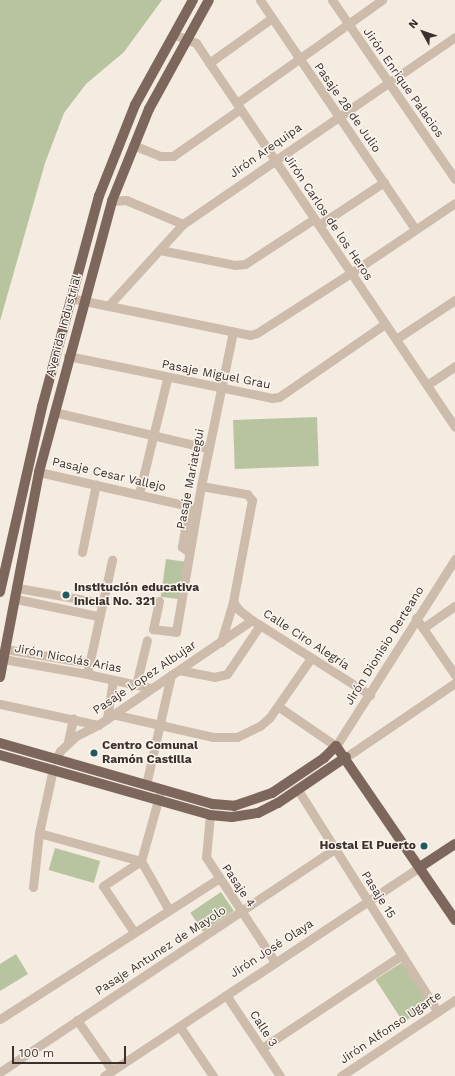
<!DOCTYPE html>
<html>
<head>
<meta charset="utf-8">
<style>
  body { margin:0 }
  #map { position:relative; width:455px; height:1076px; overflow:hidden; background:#f4ebe1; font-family:"Work Sans",sans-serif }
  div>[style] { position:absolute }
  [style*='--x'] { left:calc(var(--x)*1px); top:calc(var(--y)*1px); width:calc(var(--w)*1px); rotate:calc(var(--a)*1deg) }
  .green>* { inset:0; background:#b8c4a0; transform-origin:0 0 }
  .minor>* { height:9px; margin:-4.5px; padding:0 4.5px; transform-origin:4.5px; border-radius:4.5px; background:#cdbbac }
  .major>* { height:10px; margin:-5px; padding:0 5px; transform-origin:5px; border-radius:5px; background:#7d675c }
  .dots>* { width:11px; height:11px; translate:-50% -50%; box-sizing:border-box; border:2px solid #fbf5ee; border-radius:50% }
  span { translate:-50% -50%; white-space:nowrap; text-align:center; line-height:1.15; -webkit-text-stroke:3px #fbf5ee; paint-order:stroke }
  .street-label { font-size:12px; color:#3b302b }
  .poi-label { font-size:12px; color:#3b302b; font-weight:700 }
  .left { translate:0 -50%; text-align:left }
  .right { translate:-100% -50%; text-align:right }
  .north { position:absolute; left:403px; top:12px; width:40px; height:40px; -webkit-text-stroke:3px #fbf5ee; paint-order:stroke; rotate:310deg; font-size:11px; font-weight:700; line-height:16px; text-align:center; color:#3b302b }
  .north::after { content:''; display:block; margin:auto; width:14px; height:18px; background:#3b302b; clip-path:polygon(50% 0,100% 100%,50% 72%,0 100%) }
  .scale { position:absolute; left:12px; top:1046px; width:114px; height:18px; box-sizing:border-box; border:2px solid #3b302b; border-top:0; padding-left:5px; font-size:12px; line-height:14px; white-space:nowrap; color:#3b302b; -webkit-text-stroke:3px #fbf5ee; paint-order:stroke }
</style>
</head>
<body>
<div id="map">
  <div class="green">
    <div style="clip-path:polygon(0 0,162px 0,124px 52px,86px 84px,64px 113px,45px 163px,0 321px)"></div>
    <div style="left:317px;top:417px;width:49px;height:84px;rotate:88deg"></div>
    <div style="left:166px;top:559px;width:21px;height:38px;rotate:8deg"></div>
    <div style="left:55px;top:848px;width:47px;height:23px;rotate:16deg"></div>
    <div style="left:221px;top:892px;width:23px;height:37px;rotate:56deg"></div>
    <div style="clip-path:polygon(16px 954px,28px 974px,0 991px,0 964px)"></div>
    <div style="left:404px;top:961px;width:51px;height:34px;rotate:57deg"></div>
  </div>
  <div class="minor">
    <div style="--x:260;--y:0;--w:277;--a:55.9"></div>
    <div style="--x:332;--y:0;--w:217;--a:55.5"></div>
    <div style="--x:173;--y:34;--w:25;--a:21"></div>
    <div style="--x:196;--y:43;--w:463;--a:56"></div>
    <div style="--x:209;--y:63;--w:77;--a:-35.5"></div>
    <div style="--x:237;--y:103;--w:178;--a:-35.4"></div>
    <div style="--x:133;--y:145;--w:29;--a:22"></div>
    <div style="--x:160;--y:156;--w:13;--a:0"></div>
    <div style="--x:173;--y:156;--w:82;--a:-35"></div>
    <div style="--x:112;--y:201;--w:14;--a:-4"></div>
    <div style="--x:126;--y:200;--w:62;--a:22.8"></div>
    <div style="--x:319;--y:225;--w:78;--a:-33.5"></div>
    <div style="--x:160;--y:250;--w:76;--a:11.3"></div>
    <div style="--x:235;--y:265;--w:10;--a:-6"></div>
    <div style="--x:245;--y:264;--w:82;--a:-33.1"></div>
    <div style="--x:70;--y:298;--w:184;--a:11.6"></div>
    <div style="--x:250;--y:335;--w:7;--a:-16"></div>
    <div style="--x:257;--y:333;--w:112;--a:-32.6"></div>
    <div style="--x:351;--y:273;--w:125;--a:-33.9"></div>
    <div style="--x:109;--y:305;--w:110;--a:-47.6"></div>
    <div style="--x:183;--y:224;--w:330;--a:-34.5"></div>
    <div style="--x:396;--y:339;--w:71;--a:-33.5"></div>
    <div style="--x:68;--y:356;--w:208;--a:11.6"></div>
    <div style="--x:272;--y:398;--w:7;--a:-8"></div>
    <div style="--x:279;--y:397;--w:129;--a:-34.6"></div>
    <div style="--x:427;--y:385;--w:34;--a:-34"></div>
    <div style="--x:54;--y:412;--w:158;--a:13.2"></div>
    <div style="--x:39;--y:472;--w:162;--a:12.8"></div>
    <div style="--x:201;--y:486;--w:47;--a:9.9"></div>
    <div style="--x:247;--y:494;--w:8;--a:50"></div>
    <div style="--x:252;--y:500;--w:104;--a:100.6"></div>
    <div style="--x:233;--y:602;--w:42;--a:106.7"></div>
    <div style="--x:139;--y:494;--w:118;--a:-76.3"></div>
    <div style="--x:82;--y:552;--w:69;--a:-78.4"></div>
    <div style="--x:189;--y:552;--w:9;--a:-144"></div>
    <div style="--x:182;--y:547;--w:31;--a:-81"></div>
    <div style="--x:187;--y:516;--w:10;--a:-61"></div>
    <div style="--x:18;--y:588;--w:84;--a:10.2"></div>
    <div style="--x:16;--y:599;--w:84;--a:11.7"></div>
    <div style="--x:159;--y:601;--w:29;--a:102"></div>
    <div style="--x:153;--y:629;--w:23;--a:7"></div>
    <div style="--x:176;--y:632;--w:148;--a:-80.3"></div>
    <div style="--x:201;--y:486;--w:157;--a:-78.3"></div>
    <div style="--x:233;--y:602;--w:10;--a:53"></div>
    <div style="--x:239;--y:610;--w:16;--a:38"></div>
    <div style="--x:252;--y:620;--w:140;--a:32.4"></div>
    <div style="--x:416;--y:618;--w:69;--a:55.6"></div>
    <div style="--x:423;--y:628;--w:39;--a:-35"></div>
    <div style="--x:5;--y:649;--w:85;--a:9.5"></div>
    <div style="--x:3;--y:659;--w:85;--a:10.1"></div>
    <div style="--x:87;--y:674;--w:66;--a:12.3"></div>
    <div style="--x:179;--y:670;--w:36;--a:11"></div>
    <div style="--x:214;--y:677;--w:13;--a:-13"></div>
    <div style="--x:227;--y:674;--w:59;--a:-56"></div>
    <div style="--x:87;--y:674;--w:117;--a:-77.6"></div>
    <div style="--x:136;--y:685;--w:46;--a:-76.3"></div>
    <div style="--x:0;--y:704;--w:100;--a:12.1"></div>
    <div style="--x:279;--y:707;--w:69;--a:34.4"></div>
    <div style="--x:336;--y:746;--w:222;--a:-57.5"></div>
    <div style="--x:112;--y:714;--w:104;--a:12.8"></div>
    <div style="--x:213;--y:737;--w:24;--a:0"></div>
    <div style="--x:237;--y:737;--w:25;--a:-26"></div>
    <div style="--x:260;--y:726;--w:13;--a:-42"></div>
    <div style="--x:270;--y:717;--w:72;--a:-55.2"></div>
    <div style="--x:107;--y:718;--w:38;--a:-81"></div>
    <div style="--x:68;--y:742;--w:24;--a:-78"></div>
    <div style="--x:346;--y:757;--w:132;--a:-34.2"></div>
    <div style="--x:56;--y:759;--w:9;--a:-63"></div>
    <div style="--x:60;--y:751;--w:22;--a:-43"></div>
    <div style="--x:76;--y:736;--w:25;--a:-27"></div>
    <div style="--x:98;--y:725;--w:186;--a:-34.3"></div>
    <div style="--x:146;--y:785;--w:113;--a:-77.2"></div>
    <div style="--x:298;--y:790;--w:262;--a:57.8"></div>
    <div style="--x:160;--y:793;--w:71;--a:105.6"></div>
    <div style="--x:141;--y:861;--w:56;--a:60.3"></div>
    <div style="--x:210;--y:815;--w:42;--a:95.4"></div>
    <div style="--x:206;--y:857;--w:126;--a:56.7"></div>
    <div style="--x:39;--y:833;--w:106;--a:15.4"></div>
    <div style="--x:33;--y:887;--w:54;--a:-83.7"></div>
    <div style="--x:39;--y:833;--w:66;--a:-77.7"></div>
    <div style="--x:134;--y:932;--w:55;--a:-124"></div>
    <div style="--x:103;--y:886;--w:45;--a:-33.3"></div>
    <div style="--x:226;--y:995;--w:97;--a:56.3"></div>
    <div style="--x:0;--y:1019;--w:259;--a:-32.7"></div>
    <div style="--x:77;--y:1020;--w:61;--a:55"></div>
    <div style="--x:180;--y:1027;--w:59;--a:56"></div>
    <div style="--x:262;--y:1048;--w:168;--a:-33.6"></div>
    <div style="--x:0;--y:1072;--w:402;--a:-33.7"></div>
    <div style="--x:104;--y:1076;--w:379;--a:-33.5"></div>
    <div style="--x:341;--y:1076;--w:137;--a:-33.7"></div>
  </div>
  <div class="major">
    <div style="--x:0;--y:592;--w:190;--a:-77.2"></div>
    <div style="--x:42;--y:407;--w:219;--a:-74.9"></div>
    <div style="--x:99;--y:196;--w:98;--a:-68.4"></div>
    <div style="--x:135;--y:105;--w:120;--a:-61.1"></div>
    <div style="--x:0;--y:677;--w:209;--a:-79.2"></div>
    <div style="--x:39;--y:472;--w:281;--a:-74.9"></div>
    <div style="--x:112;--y:201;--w:99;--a:-68.1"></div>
    <div style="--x:149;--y:109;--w:124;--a:-61.2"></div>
    <div style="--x:0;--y:743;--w:222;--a:16"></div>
    <div style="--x:213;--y:804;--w:21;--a:5"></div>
    <div style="--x:234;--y:806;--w:40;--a:-18.9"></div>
    <div style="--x:272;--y:793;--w:63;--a:-33.9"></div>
    <div style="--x:324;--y:758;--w:17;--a:-45"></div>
    <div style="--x:336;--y:746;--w:211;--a:55.6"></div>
    <div style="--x:0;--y:755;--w:218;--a:15.9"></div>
    <div style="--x:210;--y:815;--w:22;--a:5"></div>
    <div style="--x:232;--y:817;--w:26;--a:-9"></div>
    <div style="--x:258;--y:813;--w:22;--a:-27"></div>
    <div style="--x:278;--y:803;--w:82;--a:-34.1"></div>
    <div style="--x:420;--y:867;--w:42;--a:-33.3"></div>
  </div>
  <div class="dots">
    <div style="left:66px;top:595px;background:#1f5a5e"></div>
    <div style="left:94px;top:753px;background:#1f5a5e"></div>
    <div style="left:424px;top:846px;background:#1f5a5e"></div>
  </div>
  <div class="street-label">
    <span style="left:403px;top:83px;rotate:55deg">Jirón Enrique Palacios</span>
    <span style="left:347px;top:108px;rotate:55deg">Pasaje 28 de Julio</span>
    <span style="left:266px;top:151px;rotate:-35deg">Jirón Arequipa</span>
    <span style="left:328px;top:218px;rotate:56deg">Jirón Carlos de los Heros</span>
    <span style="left:64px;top:326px;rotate:-75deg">Avenida Industrial</span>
    <span style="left:216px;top:375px;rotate:11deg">Pasaje Miguel Grau</span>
    <span style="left:109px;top:475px;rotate:13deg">Pasaje Cesar Vallejo</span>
    <span style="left:191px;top:479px;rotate:-79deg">Pasaje Mariategui</span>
    <span style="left:306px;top:640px;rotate:33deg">Calle Ciro Alegría</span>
    <span style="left:385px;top:646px;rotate:-58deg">Jirón Dionisio Derteano</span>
    <span style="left:68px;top:659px;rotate:11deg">Jirón Nicolás Arias</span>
    <span style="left:145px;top:678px;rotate:-34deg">Pasaje Lopez Albujar</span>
    <span style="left:238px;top:886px;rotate:56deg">Pasaje 4</span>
    <span style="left:378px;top:895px;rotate:58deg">Pasaje 15</span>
    <span style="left:272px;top:949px;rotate:-33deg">Jirón José Olaya</span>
    <span style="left:161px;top:951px;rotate:-33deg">Pasaje Antunez de Mayolo</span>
    <span style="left:391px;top:1028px;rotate:-34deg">Jirón Alfonso Ugarte</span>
    <span style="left:263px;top:1029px;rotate:57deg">Calle 3</span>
  </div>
  <div class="poi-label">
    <span class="left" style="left:74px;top:595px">Institución educativa<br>inicial No. 321</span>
    <span class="left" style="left:102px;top:753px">Centro Comunal<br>Ramón Castilla</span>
    <span class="right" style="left:416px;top:846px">Hostal El Puerto</span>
  </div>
  <div class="north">N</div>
  <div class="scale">100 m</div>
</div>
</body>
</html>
